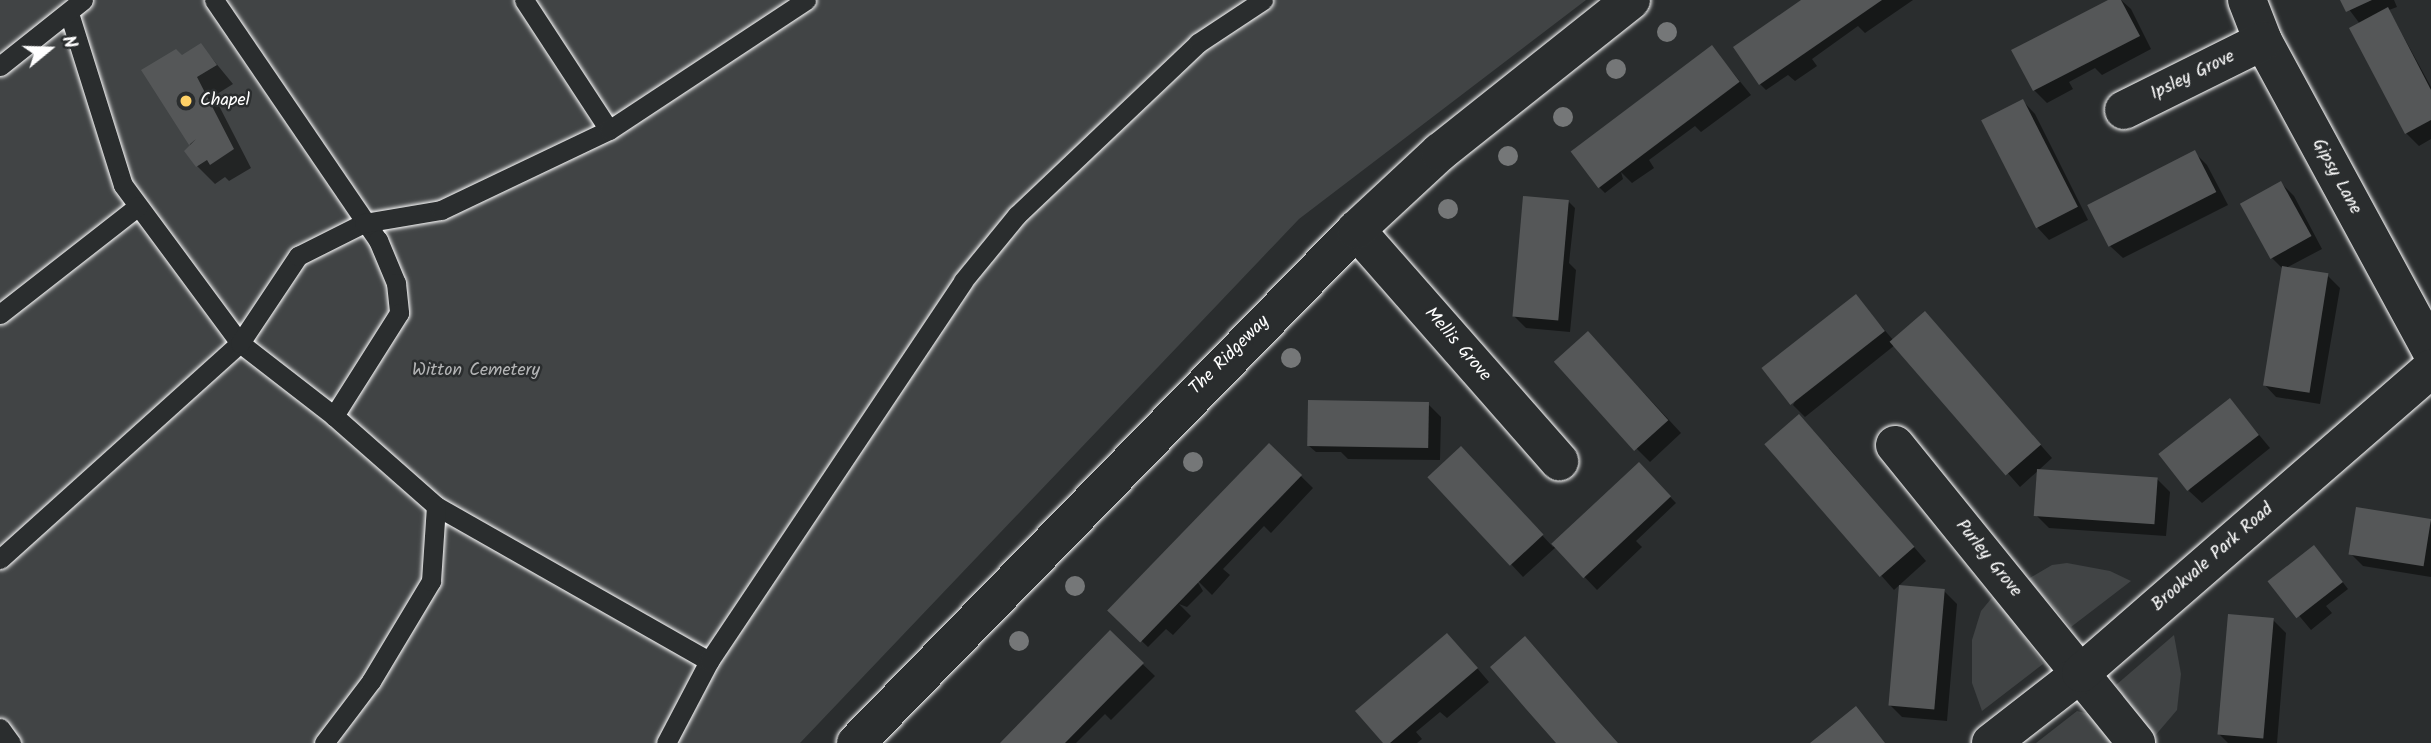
<!DOCTYPE html>
<html>
<head>
<meta charset="utf-8">
<style>
  body { margin:0 }
  #map { position:relative; width:2431px; height:743px; overflow:hidden; background:#2a2d2e; font-family:Kalam,sans-serif }
  div>[style] { position:absolute }
  [style*='--x'] { left:calc(var(--x)*1px); top:calc(var(--y)*1px); width:calc(var(--w)*1px); rotate:calc(var(--a)*1deg) }
  .green>* { inset:0; background:#414445 }
  .shadow>* { inset:0; background:#0007 }
  .building>* { inset:0; background:#555758; transform-origin:0 0 }
  .roads { filter:drop-shadow(0 0 2px #fff) drop-shadow(0 0 2px #fff) }
  .service>* { height:19px; margin:-9.5px; padding:0 9.5px; transform-origin:9.5px; border-radius:9.5px; background:#2a2d2e }
  .minor>* { height:38px; margin:-19px; padding:0 19px; transform-origin:19px; border-radius:19px; background:#2a2d2e }
  .trees>* { width:20px; height:20px; margin:-10px; border-radius:50%; background:#757778 }
  .dots>* { width:19px; height:19px; translate:-50% -50%; box-sizing:border-box; border:4px solid #2a2d2e; border-radius:50% }
  span { translate:-50% -50%; white-space:nowrap; text-align:center; line-height:1.15; -webkit-text-stroke:5px #2a2d2e; paint-order:stroke }
  .street-label { font-size:18px; color:#fff }
  .poi-label { font-size:18px; color:#fff }
  .left { translate:0 -50%; text-align:left }
  .park-label { font-size:18px; color:#b3b4b5 }
  .north { position:absolute; left:14px; top:14px; width:70px; height:70px; -webkit-text-stroke:5px #2a2d2e; paint-order:stroke; rotate:71deg; font-size:19px; font-weight:700; line-height:28px; text-align:center; color:#fff }
  .north::after { content:''; display:block; margin:auto; width:24px; height:32px; background:#fff; clip-path:polygon(50% 0,100% 100%,50% 72%,0 100%) }
</style>
</head>
<body>
<div id="map">
  <div class="green">
    <div style="clip-path:polygon(0 0,1586px 0,1299px 219px,800px 743px,0 743px)"></div>
    <div style="clip-path:polygon(2067px 563px,2110px 571px,2131px 581px,2071px 627px,2028px 579px,2052px 565px)"></div>
    <div style="clip-path:polygon(1995px 594px,2043px 664px,1982px 711px,1972px 683px,1972px 640px,1981px 611px)"></div>
    <div style="clip-path:polygon(2174px 635px,2181px 674px,2177px 710px,2154px 737px,2116px 685px)"></div>
    <div style="clip-path:polygon(2077px 711px,2094px 715px,2114px 743px,2036px 743px)"></div>
  </div>
  <div class="shadow">
    <div style="clip-path:polygon(1804px 0,1913px 0,1865px 33px,1858px 26px,1812px 59px,1817px 66px,1795px 81px,1788px 75px,1766px 90px,1760px 84px)"></div>
    <div style="clip-path:polygon(2112px 0,2121px 0,2131px 9px,2151px 49px,2102px 75px,2095px 68px,2069px 82px,2073px 89px,2047px 103px,2034px 90px)"></div>
    <div style="clip-path:polygon(2342px 0,2394px 0,2397px 7px,2389px 10px,2431px 87px,2431px 139px,2419px 146px,2406px 133px,2360px 24px)"></div>
    <div style="clip-path:polygon(201px 45px,233px 84px,214px 96px,251px 168px,229px 181px,225px 177px,215px 184px,197px 166px,190px 144px,182px 57px)"></div>
    <div style="clip-path:polygon(1712px 47px,1751px 95px,1701px 132px,1695px 126px,1649px 160px,1654px 168px,1632px 183px,1621px 172px,1623px 179px,1605px 193px,1599px 187px)"></div>
    <div style="clip-path:polygon(2023px 101px,2035px 114px,2088px 220px,2049px 240px,2037px 227px,1984px 121px)"></div>
    <div style="clip-path:polygon(2194px 152px,2207px 165px,2228px 205px,2123px 258px,2110px 246px)"></div>
    <div style="clip-path:polygon(2281px 183px,2294px 196px,2322px 249px,2286px 268px,2327px 275px,2340px 288px,2320px 404px,2276px 397px,2264px 384px,2283px 269px,2271px 257px)"></div>
    <div style="clip-path:polygon(1569px 202px,1575px 208px,1569px 263px,1576px 270px,1570px 332px,1526px 328px,1513px 315px)"></div>
    <div style="clip-path:polygon(1856px 297px,1894px 341px,1954px 346px,2052px 458px,2020px 487px,1895px 345px,1805px 417px,1793px 405px)"></div>
    <div style="clip-path:polygon(1618px 365px,1681px 433px,1650px 462px,1637px 449px)"></div>
    <div style="clip-path:polygon(2230px 400px,2270px 448px,2202px 503px,2189px 491px)"></div>
    <div style="clip-path:polygon(1428px 404px,1441px 417px,1440px 460px,1348px 459px,1341px 452px,1316px 452px,1309px 446px)"></div>
    <div style="clip-path:polygon(1269px 445px,1313px 488px,1271px 533px,1264px 526px,1223px 569px,1230px 575px,1212px 595px,1196px 579px,1203px 591px,1187px 607px,1179px 604px,1191px 616px,1173px 635px,1166px 629px,1148px 647px,1110px 611px)"></div>
    <div style="clip-path:polygon(1766px 445px,1829px 448px,1926px 561px,1894px 590px)"></div>
    <div style="clip-path:polygon(1461px 448px,1553px 547px,1639px 465px,1676px 503px,1636px 541px,1642px 547px,1597px 590px,1556px 547px,1523px 577px,1430px 477px)"></div>
    <div style="clip-path:polygon(2157px 479px,2170px 492px,2166px 536px,2049px 528px,2036px 515px)"></div>
    <div style="clip-path:polygon(2431px 521px,2431px 577px,2363px 566px,2350px 553px)"></div>
    <div style="clip-path:polygon(2320px 553px,2348px 589px,2326px 606px,2332px 613px,2311px 630px,2271px 582px)"></div>
    <div style="clip-path:polygon(1944px 591px,1957px 604px,1947px 721px,1902px 717px,1890px 705px)"></div>
    <div style="clip-path:polygon(2273px 620px,2286px 633px,2277px 743px,2228px 743px,2219px 734px)"></div>
    <div style="clip-path:polygon(1110px 633px,1155px 676px,1111px 720px,1105px 714px,1076px 743px,1002px 743px)"></div>
    <div style="clip-path:polygon(1460px 648px,1489px 682px,1447px 718px,1440px 712px,1416px 732px,1422px 739px,1417px 743px,1385px 743px)"></div>
  </div>
  <div class="building">
    <div style="clip-path:polygon(1801px 0,1882px 0,1759px 85px,1733px 47px)"></div>
    <div style="clip-path:polygon(2108px 0,2121px 0,2140px 36px,2033px 91px,2011px 50px)"></div>
    <div style="clip-path:polygon(2340px 0,2372px 0,2346px 12px)"></div>
    <div style="clip-path:polygon(2388px 7px,2431px 90px,2431px 120px,2405px 134px,2349px 28px)"></div>
    <div style="clip-path:polygon(201px 43px,217px 65px,197px 77px,234px 149px,210px 165px,207px 160px,196px 167px,184px 151px,196px 139px,189px 145px,141px 70px,176px 49px,182px 55px)"></div>
    <div style="left:1712px;top:45px;width:46px;height:177px;rotate:53deg"></div>
    <div style="left:2023px;top:99px;width:121px;height:47px;rotate:63deg"></div>
    <div style="left:2195px;top:150px;width:47px;height:121px;rotate:63deg"></div>
    <div style="left:2281px;top:181px;width:63px;height:47px;rotate:61deg"></div>
    <div style="left:1523px;top:196px;width:46px;height:121px;rotate:5deg"></div>
    <div style="left:2282px;top:266px;width:47px;height:121px;rotate:9deg"></div>
    <div style="left:1856px;top:294px;width:47px;height:120px;rotate:52deg"></div>
    <div style="left:1925px;top:311px;width:177px;height:47px;rotate:49deg"></div>
    <div style="left:1588px;top:331px;width:120px;height:46px;rotate:48deg"></div>
    <div style="left:2230px;top:398px;width:47px;height:91px;rotate:52deg"></div>
    <div style="left:1308px;top:400px;width:121px;height:46px;rotate:1deg"></div>
    <div style="left:1799px;top:414px;width:176px;height:46px;rotate:49deg"></div>
    <div style="left:1269px;top:443px;width:46px;height:233px;rotate:44deg"></div>
    <div style="left:1461px;top:446px;width:121px;height:46px;rotate:47deg"></div>
    <div style="left:1639px;top:462px;width:47px;height:120px;rotate:47deg"></div>
    <div style="left:2037px;top:469px;width:121px;height:47px;rotate:4deg"></div>
    <div style="left:2356px;top:507px;width:76px;height:48px;rotate:9deg"></div>
    <div style="left:2314px;top:545px;width:47px;height:59px;rotate:52deg"></div>
    <div style="left:1899px;top:585px;width:46px;height:121px;rotate:5deg"></div>
    <div style="left:2228px;top:614px;width:46px;height:121px;rotate:5deg"></div>
    <div style="clip-path:polygon(1110px 630px,1144px 663px,1121px 686px,1065px 743px,1000px 743px)"></div>
    <div style="clip-path:polygon(1447px 633px,1478px 668px,1390px 743px,1383px 743px,1355px 711px)"></div>
    <div style="clip-path:polygon(1525px 636px,1600px 723px,1618px 743px,1556px 743px,1526px 709px,1490px 667px)"></div>
    <div style="clip-path:polygon(1856px 706px,1885px 743px,1810px 743px,1830px 727px)"></div>
  </div>
  <div class="roads">
    <div class="service">
      <div style="--x:214;--y:0;--w:291;--a:55.7"></div>
      <div style="--x:378;--y:240;--w:47;--a:67.3"></div>
      <div style="--x:396;--y:283;--w:30;--a:84"></div>
      <div style="--x:399;--y:313;--w:122;--a:122.3"></div>
      <div style="--x:334;--y:416;--w:136;--a:41.4"></div>
      <div style="--x:436;--y:506;--w:314;--a:29.6"></div>
      <div style="--x:524;--y:0;--w:155;--a:56.8"></div>
      <div style="--x:69;--y:13;--w:180;--a:72.6"></div>
      <div style="--x:123;--y:185;--w:197;--a:53.5"></div>
      <div style="--x:240;--y:343;--w:119;--a:37.8"></div>
      <div style="--x:0;--y:66;--w:106;--a:-38.5"></div>
      <div style="--x:0;--y:314;--w:175;--a:-38"></div>
      <div style="--x:0;--y:559;--w:323;--a:-42"></div>
      <div style="--x:240;--y:343;--w:105;--a:-56.3"></div>
      <div style="--x:298;--y:256;--w:74;--a:-26.6"></div>
      <div style="--x:364;--y:223;--w:78;--a:-9.6"></div>
      <div style="--x:441;--y:210;--w:186;--a:-25.5"></div>
      <div style="--x:609;--y:130;--w:236;--a:-33.4"></div>
      <div style="--x:0;--y:728;--w:19;--a:54"></div>
      <div style="--x:324;--y:743;--w:78;--a:-52.8"></div>
      <div style="--x:371;--y:681;--w:117;--a:-59"></div>
      <div style="--x:431;--y:581;--w:75;--a:-86.2"></div>
      <div style="--x:666;--y:743;--w:93;--a:-62.3"></div>
      <div style="--x:709;--y:661;--w:457;--a:-56.2"></div>
      <div style="--x:963;--y:281;--w:85;--a:-50.7"></div>
      <div style="--x:1017;--y:215;--w:250;--a:-43.5"></div>
      <div style="--x:1198;--y:43;--w:78;--a:-33.5"></div>
    </div>
    <div class="minor">
      <div style="--x:2247;--y:0;--w:44;--a:68.7"></div>
      <div style="--x:2263;--y:41;--w:353;--a:61.5"></div>
      <div style="--x:2124;--y:110;--w:155;--a:-26.4"></div>
      <div style="--x:1356;--y:230;--w:308;--a:48.7"></div>
      <div style="--x:1895;--y:445;--w:383;--a:51"></div>
      <div style="--x:856;--y:743;--w:716;--a:-45.74"></div>
      <div style="--x:1356;--y:230;--w:115;--a:-42.9"></div>
      <div style="--x:1440;--y:152;--w:244;--a:-38.5"></div>
      <div style="--x:1991;--y:743;--w:114;--a:-37.9"></div>
      <div style="--x:2081;--y:673;--w:464;--a:-41"></div>
    </div>
  </div>
  <div class="trees">
    <div style="left:1667px;top:32px"></div>
    <div style="left:1616px;top:69px"></div>
    <div style="left:1563px;top:117px"></div>
    <div style="left:1508px;top:156px"></div>
    <div style="left:1448px;top:209px"></div>
    <div style="left:1291px;top:358px"></div>
    <div style="left:1193px;top:462px"></div>
    <div style="left:1075px;top:586px"></div>
    <div style="left:1019px;top:641px"></div>
  </div>
  <div class="dots">
    <div style="left:186px;top:101px;background:#ffd166"></div>
  </div>
  <div class="street-label">
    <span style="left:2193px;top:76px;rotate:-26deg">Ipsley Grove</span>
    <span style="left:2336px;top:177px;rotate:61deg">Gipsy Lane</span>
    <span style="left:1457px;top:345px;rotate:49deg">Mellis Grove</span>
    <span style="left:1230px;top:356px;rotate:-45deg">The Ridgeway</span>
    <span style="left:2213px;top:558px;rotate:-41deg">Brookvale Park Road</span>
    <span style="left:1988px;top:559px;rotate:51deg">Purley Grove</span>
  </div>
  <div class="poi-label">
    <span class="left" style="left:200px;top:101px">Chapel</span>
  </div>
  <div class="park-label">
    <span style="left:476px;top:371px">Witton Cemetery</span>
  </div>
  <div class="north">N</div>
</div>
</body>
</html>
